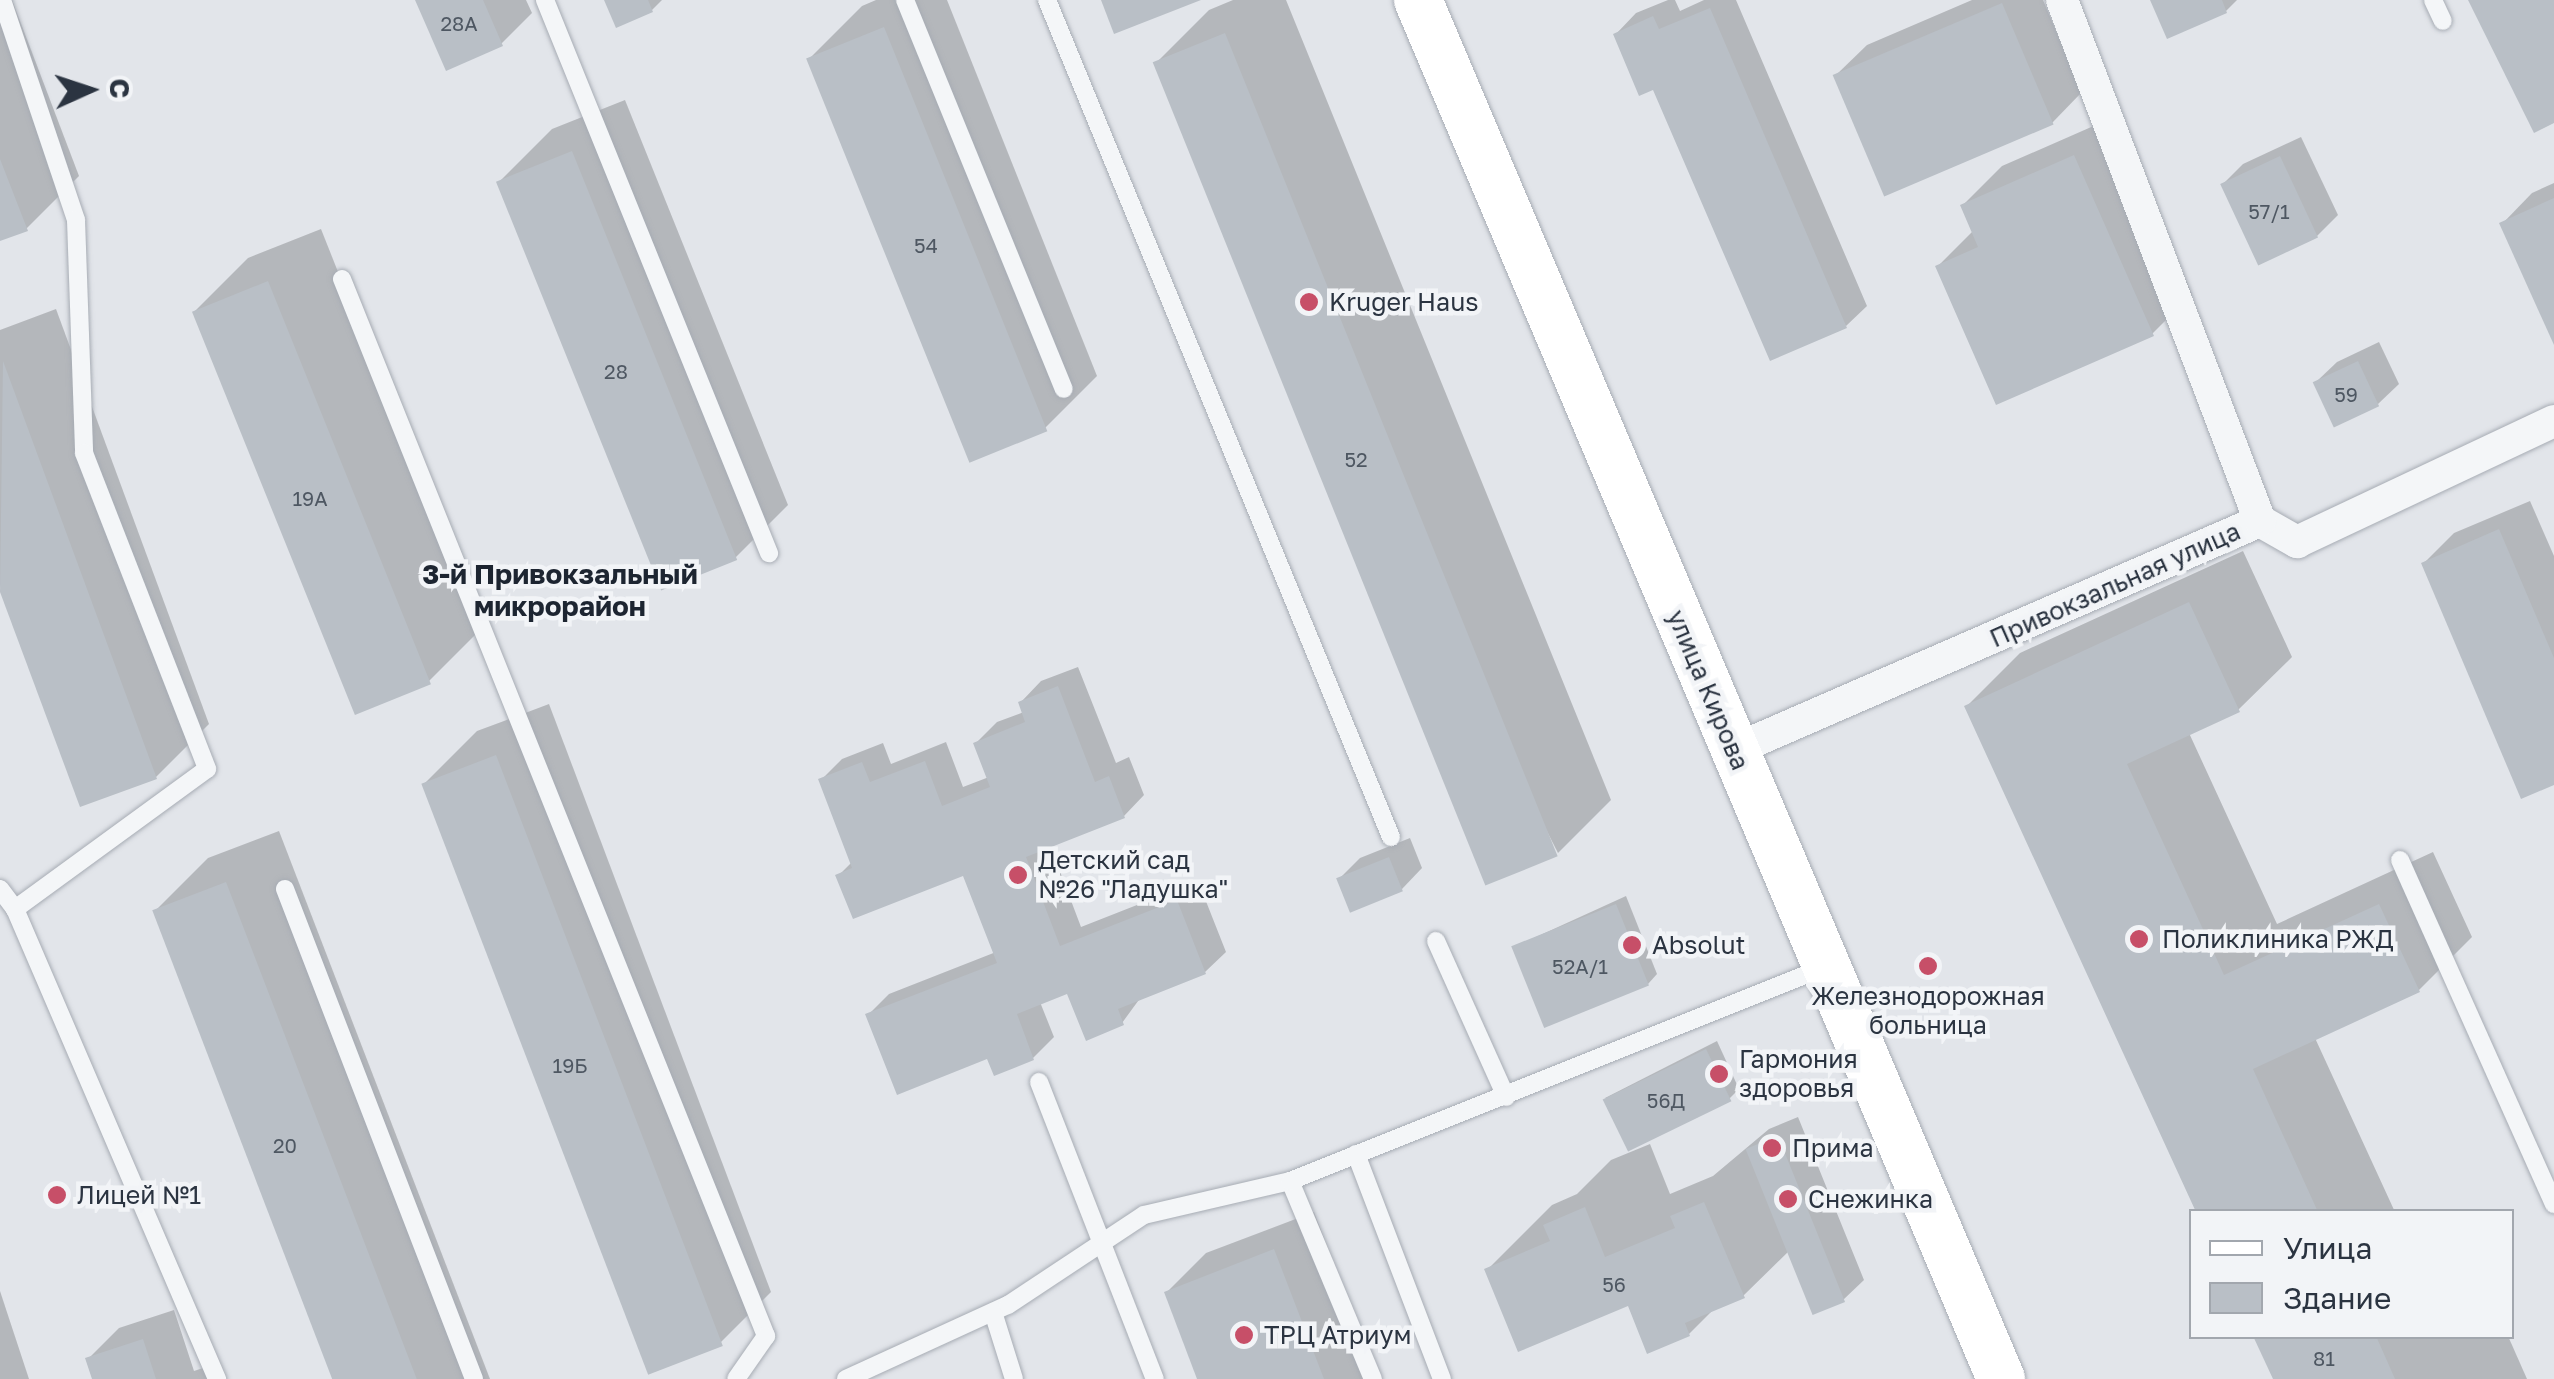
<!DOCTYPE html>
<html>
<head>
<meta charset="utf-8">
<style>
  body { margin:0 }
  #map { position:relative; width:2554px; height:1379px; overflow:hidden; background:#e2e5ea; font-family:"Golos Text",sans-serif }
  div>[style] { position:absolute }
  [style*='--x'] { left:calc(var(--x)*1px); top:calc(var(--y)*1px); width:calc(var(--w)*1px); rotate:calc(var(--a)*1deg) }
  .shadow>* { inset:0; background:#0003 }
  .building>* { inset:0; background:#b9bfc6; transform-origin:0 0 }
  .roads { filter:drop-shadow(0 0 2px #a7acb4) drop-shadow(0 0 2px #a7acb4) }
  .lane>* { height:18px; margin:-9px; padding:0 9px; transform-origin:9px; border-radius:9px; background:#f4f6f8 }
  .street>* { height:32px; margin:-16px; padding:0 16px; transform-origin:16px; border-radius:16px; background:#f4f6f8 }
  .secondary>* { height:48px; margin:-24px; padding:0 24px; transform-origin:24px; border-radius:24px; background:#fff }
  .dots>* { width:28px; height:28px; translate:-50% -50%; box-sizing:border-box; border:5px solid #f2f4f7; border-radius:50% }
  span { translate:-50% -50%; white-space:nowrap; text-align:center; line-height:1.15; -webkit-text-stroke:9px #f2f4f7; paint-order:stroke }
  .number-label { font-size:20px; color:#4e5762 }
  .number-label span { -webkit-text-stroke-width:0 }
  .poi-label { font-size:25px; color:#2b3441 }
  .left { translate:0 -50%; text-align:left }
  .street-label { font-size:25px; color:#2b3441 }
  .neighbourhood-label { font-size:28px; color:#1d2531; font-weight:700 }
  .legend { position:absolute; left:2189px; top:1209px; width:325px; height:130px; box-sizing:border-box; background:#f2f4f7; border:2px solid #a2a7ae; margin:0; padding:12px 18px; list-style:none; font-size:30px; color:#2b3441 }
  .legend li { display:flex; align-items:center; gap:20px; height:50px }
  .legend b { width:50px; border:2px solid #a2a7ae }
  .north { position:absolute; left:40px; top:40px; width:100px; height:100px; -webkit-text-stroke:8px #f2f4f7; paint-order:stroke; rotate:87deg; font-size:28px; font-weight:700; line-height:40px; text-align:center; color:#2b3441 }
  .north::after { content:''; display:block; margin:auto; width:35px; height:45px; background:#2b3441; clip-path:polygon(50% 0,100% 100%,50% 72%,0 100%) }
</style>
</head>
<body>
<div id="map">
  <div class="shadow">
    <div style="clip-path:polygon(0 0,12px 0,79px 176px,26px 229px,0 239px)"></div>
    <div style="clip-path:polygon(418px 0,526px 0,532px 13px,501px 44px)"></div>
    <div style="clip-path:polygon(606px 0,662px 0,652px 10px)"></div>
    <div style="clip-path:polygon(876px 0,947px 0,1097px 376px,1044px 429px,809px 59px,862px 6px)"></div>
    <div style="clip-path:polygon(1233px 0,1286px 0,1611px 800px,1558px 853px,1156px 63px,1209px 10px)"></div>
    <div style="clip-path:polygon(1668px 0,1675px 0,1680px 11px,1704px 0,1736px 0,1867px 306px,1846px 326px,1616px 34px,1636px 13px)"></div>
    <div style="clip-path:polygon(1972px 0,2043px 0,2082px 92px,2052px 123px,1836px 75px,1867px 45px)"></div>
    <div style="clip-path:polygon(2153px 0,2237px 0,2226px 11px)"></div>
    <div style="clip-path:polygon(625px 100px,788px 505px,735px 558px,499px 182px,552px 129px)"></div>
    <div style="clip-path:polygon(2114px 117px,2192px 294px,2152px 334px,1938px 266px,1973px 231px,1962px 206px,2002px 166px)"></div>
    <div style="clip-path:polygon(2301px 137px,2338px 215px,2317px 236px,2259px 263px,2222px 185px,2243px 164px)"></div>
    <div style="clip-path:polygon(2554px 183px,2554px 339px,2502px 224px,2532px 193px)"></div>
    <div style="clip-path:polygon(321px 229px,480px 630px,427px 683px,195px 311px,248px 258px)"></div>
    <div style="clip-path:polygon(56px 309px,209px 724px,156px 777px,81px 804px,0 585px,0 330px)"></div>
    <div style="clip-path:polygon(2379px 342px,2399px 384px,2378px 404px,2316px 382px,2337px 362px)"></div>
    <div style="clip-path:polygon(2530px 501px,2554px 556px,2554px 783px,2424px 563px,2454px 533px)"></div>
    <div style="clip-path:polygon(2243px 551px,2292px 657px,2238px 710px,2189px 733px,2277px 924px,2433px 852px,2472px 937px,2419px 990px,2315px 1038px,2395px 1212px,2199px 1212px,1967px 706px,2020px 653px)"></div>
    <div style="clip-path:polygon(1078px 667px,1116px 763px,1129px 757px,1144px 795px,1124px 816px,1050px 845px,1081px 927px,1198px 881px,1226px 952px,1205px 972px,1141px 997px,1122px 1023px,1069px 991px,1040px 1002px,1054px 1037px,1033px 1058px,989px 1056px,868px 1015px,889px 994px,996px 952px,965px 873px,838px 876px,852px 862px,821px 780px,842px 759px,883px 743px,891px 764px,946px 742px,963px 787px,989px 777px,976px 743px,997px 722px,1024px 712px,1021px 702px,1041px 681px)"></div>
    <div style="clip-path:polygon(549px 704px,771px 1292px,718px 1345px,424px 784px,477px 731px)"></div>
    <div style="clip-path:polygon(279px 831px,490px 1379px,335px 1379px,155px 911px,208px 858px)"></div>
    <div style="clip-path:polygon(1410px 838px,1422px 868px,1402px 889px,1339px 879px,1360px 858px)"></div>
    <div style="clip-path:polygon(1626px 896px,1657px 974px,1648px 984px,1514px 947px)"></div>
    <div style="clip-path:polygon(1717px 1041px,1739px 1089px,1729px 1099px,1605px 1098px)"></div>
    <div style="clip-path:polygon(1798px 1117px,1864px 1280px,1843px 1300px,1789px 1251px,1743px 1296px,1716px 1307px,1689px 1334px,1630px 1303px,1487px 1270px,1552px 1205px,1577px 1194px,1611px 1160px,1650px 1144px,1670px 1194px,1713px 1176px,1769px 1129px)"></div>
    <div style="clip-path:polygon(1314px 1212px,1378px 1379px,1200px 1379px,1167px 1292px,1206px 1253px)"></div>
    <div style="clip-path:polygon(0 1291px,29px 1379px,0 1379px)"></div>
    <div style="clip-path:polygon(174px 1310px,194px 1371px,206px 1367px,210px 1379px,95px 1379px,88px 1359px,119px 1328px)"></div>
    <div style="clip-path:polygon(2256px 1336px,2508px 1336px,2527px 1379px,2275px 1379px)"></div>
  </div>
  <div class="building">
    <div style="clip-path:polygon(415px 0,483px 0,503px 46px,446px 71px)"></div>
    <div style="clip-path:polygon(604px 0,648px 0,653px 12px,616px 28px)"></div>
    <div style="clip-path:polygon(1101px 0,1201px 0,1114px 34px)"></div>
    <div style="clip-path:polygon(2150px 0,2222px 0,2227px 13px,2167px 39px)"></div>
    <div style="clip-path:polygon(2468px 0,2554px 0,2554px 123px,2534px 133px)"></div>
    <div style="left:2002px;top:3px;width:132px;height:184px;rotate:67deg"></div>
    <div style="clip-path:polygon(1710px 8px,1847px 328px,1770px 361px,1653px 90px,1639px 96px,1613px 34px,1653px 16px,1659px 29px)"></div>
    <div style="left:884px;top:27px;width:436px;height:84px;rotate:68deg"></div>
    <div style="left:1225px;top:33px;width:888px;height:78px;rotate:68deg"></div>
    <div style="left:572px;top:151px;width:441px;height:82px;rotate:68deg"></div>
    <div style="clip-path:polygon(2074px 155px,2154px 336px,1996px 405px,1935px 266px,1978px 247px,1960px 205px)"></div>
    <div style="left:2280px;top:156px;width:90px;height:66px;rotate:65deg"></div>
    <div style="clip-path:polygon(0 159px,28px 231px,0 241px)"></div>
    <div style="clip-path:polygon(2554px 198px,2554px 345px,2499px 223px)"></div>
    <div style="left:268px;top:281px;width:435px;height:82px;rotate:68deg"></div>
    <div style="clip-path:polygon(3px 361px,157px 779px,80px 807px,0 592px)"></div>
    <div style="left:2358px;top:361px;width:50px;height:50px;rotate:65deg"></div>
    <div style="clip-path:polygon(2499px 529px,2554px 658px,2554px 785px,2521px 799px,2421px 563px)"></div>
    <div style="clip-path:polygon(2189px 602px,2240px 712px,2127px 764px,2224px 975px,2379px 904px,2420px 992px,2253px 1069px,2318px 1212px,2196px 1212px,1964px 706px)"></div>
    <div style="clip-path:polygon(1058px 686px,1095px 782px,1109px 776px,1125px 818px,1026px 857px,1060px 946px,1177px 900px,1206px 974px,1118px 1009px,1124px 1025px,1086px 1041px,1067px 994px,1017px 1014px,1034px 1060px,994px 1076px,987px 1059px,897px 1095px,865px 1014px,997px 963px,963px 876px,853px 919px,835px 875px,852px 868px,818px 779px,862px 762px,870px 782px,925px 761px,942px 806px,990px 787px,973px 743px,1025px 722px,1018px 702px)"></div>
    <div style="left:496px;top:755px;width:633px;height:80px;rotate:69deg"></div>
    <div style="left:1389px;top:857px;width:37px;height:57px;rotate:68deg"></div>
    <div style="left:226px;top:882px;width:532px;height:79px;rotate:69deg"></div>
    <div style="left:1616px;top:904px;width:88px;height:113px;rotate:68deg"></div>
    <div style="left:1706px;top:1049px;width:58px;height:115px;rotate:64deg"></div>
    <div style="left:1778px;top:1136px;width:179px;height:35px;rotate:68deg"></div>
    <div style="clip-path:polygon(1704px 1202px,1745px 1298px,1685px 1323px,1690px 1336px,1647px 1354px,1628px 1306px,1518px 1352px,1484px 1269px,1550px 1241px,1543px 1225px,1585px 1207px,1605px 1257px,1675px 1228px,1670px 1216px)"></div>
    <div style="clip-path:polygon(1274px 1249px,1324px 1379px,1197px 1379px,1164px 1292px)"></div>
    <div style="clip-path:polygon(2253px 1336px,2376px 1336px,2395px 1379px,2273px 1379px)"></div>
    <div style="clip-path:polygon(143px 1339px,156px 1379px,92px 1379px,85px 1358px)"></div>
  </div>
  <div class="roads">
    <div class="lane">
      <div style="--x:2;--y:0;--w:232;--a:71.4"></div>
      <div style="--x:76;--y:220;--w:233;--a:88"></div>
      <div style="--x:84;--y:453;--w:339;--a:68.7"></div>
      <div style="--x:207;--y:769;--w:238;--a:143.9"></div>
      <div style="--x:545;--y:0;--w:597;--a:67.95"></div>
      <div style="--x:905;--y:0;--w:420;--a:67.8"></div>
      <div style="--x:1047;--y:0;--w:905;--a:67.66"></div>
      <div style="--x:2433;--y:0;--w:23;--a:65"></div>
      <div style="--x:342;--y:279;--w:1139;--a:68.14"></div>
      <div style="--x:766;--y:1336;--w:52;--a:124.9"></div>
      <div style="--x:2400;--y:860;--w:377;--a:65.9"></div>
      <div style="--x:0;--y:889;--w:25;--a:53"></div>
      <div style="--x:15;--y:909;--w:512;--a:66.74"></div>
      <div style="--x:285;--y:889;--w:525;--a:68.91"></div>
      <div style="--x:1436;--y:941;--w:171;--a:65.8"></div>
      <div style="--x:1039;--y:1082;--w:319;--a:68.7"></div>
      <div style="--x:1356;--y:1154;--w:241;--a:69.1"></div>
      <div style="--x:1290;--y:1181;--w:215;--a:67.3"></div>
      <div style="--x:993;--y:1312;--w:70;--a:72.6"></div>
      <div style="--x:846;--y:1379;--w:178;--a:-24.6"></div>
      <div style="--x:1008;--y:1305;--w:163;--a:-33.5"></div>
      <div style="--x:1144;--y:1215;--w:150;--a:-13.1"></div>
      <div style="--x:1290;--y:1181;--w:576;--a:-21.8"></div>
    </div>
    <div class="street">
      <div style="--x:2260;--y:521;--w:43;--a:29.6"></div>
      <div style="--x:2297;--y:542;--w:284;--a:-25.2"></div>
      <div style="--x:1734;--y:750;--w:574;--a:-23.53"></div>
      <div style="--x:2260;--y:521;--w:557;--a:-110.81"></div>
    </div>
    <div class="secondary">
      <div style="--x:1418;--y:0;--w:1497;--a:67.08"></div>
    </div>
  </div>
  <div class="dots">
    <div style="left:1309px;top:302px;background:#c74f68"></div>
    <div style="left:1018px;top:875px;background:#c74f68"></div>
    <div style="left:2139px;top:939px;background:#c74f68"></div>
    <div style="left:1632px;top:945px;background:#c74f68"></div>
    <div style="left:1928px;top:966px;background:#c74f68"></div>
    <div style="left:1719px;top:1074px;background:#c74f68"></div>
    <div style="left:1772px;top:1148px;background:#c74f68"></div>
    <div style="left:57px;top:1195px;background:#c74f68"></div>
    <div style="left:1788px;top:1199px;background:#c74f68"></div>
    <div style="left:1244px;top:1335px;background:#c74f68"></div>
  </div>
  <div class="number-label">
    <span style="left:459px;top:23px">28А</span>
    <span style="left:2269px;top:211px">57/1</span>
    <span style="left:926px;top:245px">54</span>
    <span style="left:616px;top:371px">28</span>
    <span style="left:2346px;top:394px">59</span>
    <span style="left:1356px;top:459px">52</span>
    <span style="left:310px;top:498px">19А</span>
    <span style="left:1580px;top:966px">52А/1</span>
    <span style="left:570px;top:1065px">19Б</span>
    <span style="left:1666px;top:1100px">56Д</span>
    <span style="left:285px;top:1145px">20</span>
    <span style="left:1614px;top:1284px">56</span>
    <span style="left:2324px;top:1358px">81</span>
  </div>
  <div class="poi-label">
    <span class="left" style="left:1329px;top:302px">Kruger Haus</span>
    <span class="left" style="left:1038px;top:875px">Детский сад<br>№26 "Ладушка"</span>
    <span class="left" style="left:2162px;top:939px">Поликлиника РЖД</span>
    <span class="left" style="left:1652px;top:945px">Absolut</span>
    <span style="left:1928px;top:1011px">Железнодорожная<br>больница</span>
    <span class="left" style="left:1739px;top:1074px">Гармония<br>здоровья</span>
    <span class="left" style="left:1792px;top:1148px">Прима</span>
    <span class="left" style="left:77px;top:1195px">Лицей №1</span>
    <span class="left" style="left:1808px;top:1199px">Снежинка</span>
    <span class="left" style="left:1264px;top:1335px">ТРЦ Атриум</span>
  </div>
  <div class="street-label">
    <span style="left:2115px;top:585px;rotate:-24deg">Привокзальная улица</span>
    <span style="left:1708px;top:690px;rotate:67deg">улица Кирова</span>
  </div>
  <div class="neighbourhood-label">
    <span style="left:560px;top:590px">3-й Привокзальный<br>микрорайон</span>
  </div>
  <ul class="legend">
  <li><b style="height:12px;background:#fff"></b>Улица</li>
  <li><b style="height:28px;background:#b9bfc6"></b>Здание</li>
  </ul>
  <div class="north">С</div>
</div>
</body>
</html>
